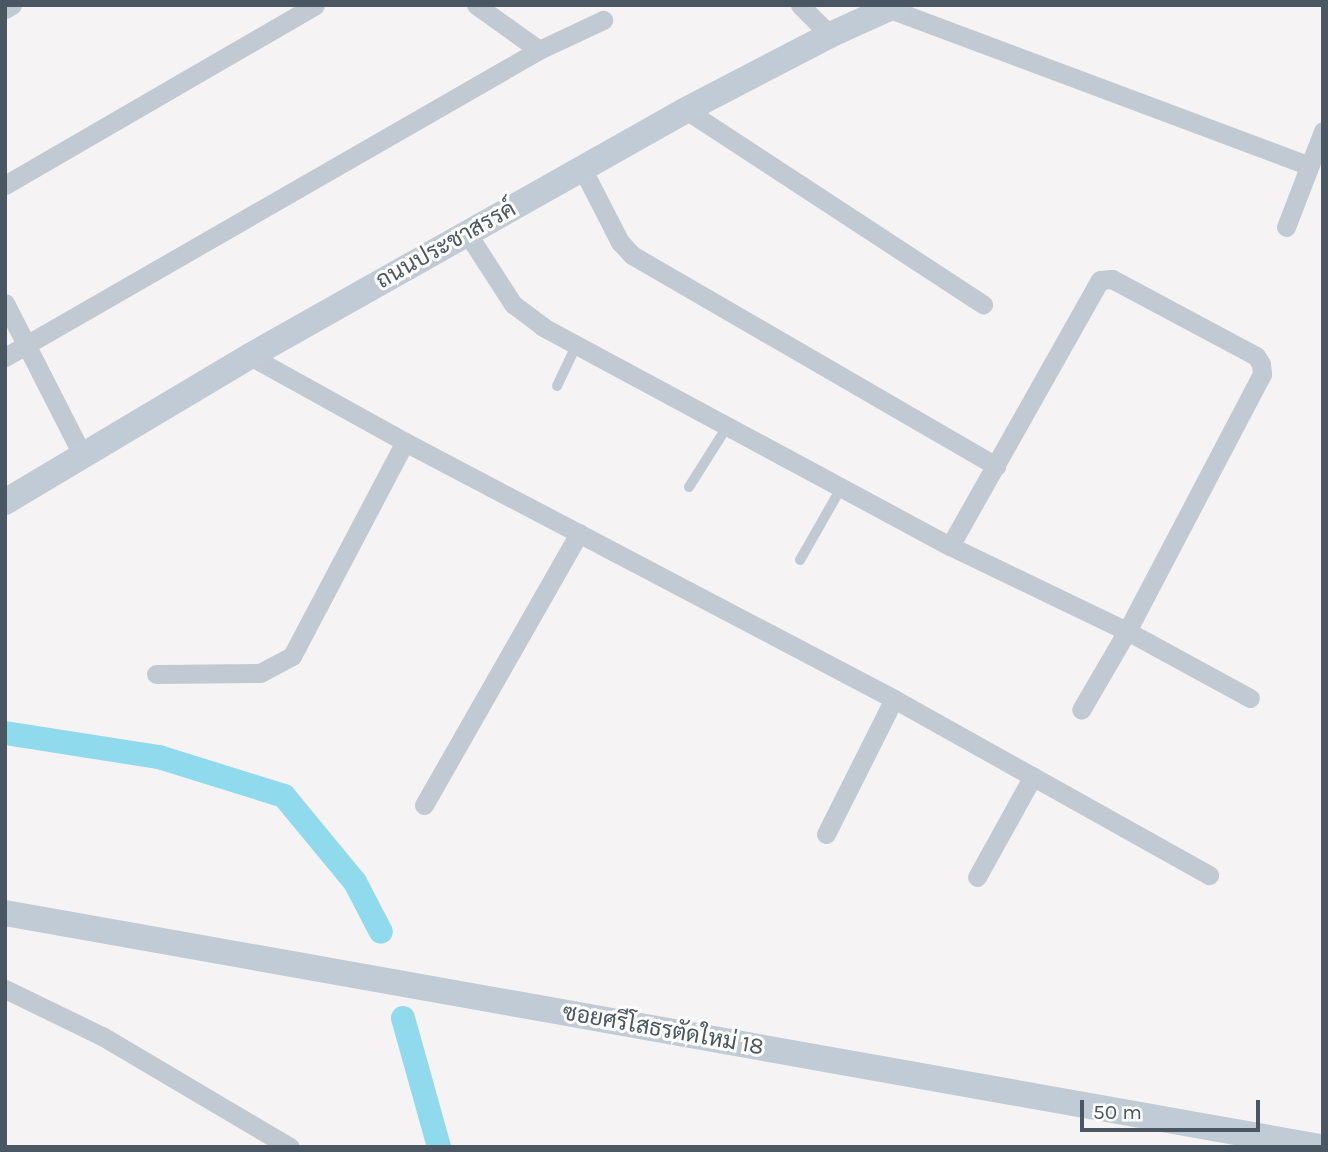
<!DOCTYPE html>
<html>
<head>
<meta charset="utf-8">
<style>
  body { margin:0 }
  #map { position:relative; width:1328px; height:1152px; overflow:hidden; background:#f5f3f3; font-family:Karla,Sarabun,sans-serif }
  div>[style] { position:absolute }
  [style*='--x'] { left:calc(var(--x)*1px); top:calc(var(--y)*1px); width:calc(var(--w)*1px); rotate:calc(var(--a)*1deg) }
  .canal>* { height:24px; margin:-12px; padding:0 12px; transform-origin:12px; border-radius:12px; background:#90daee }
  .lane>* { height:10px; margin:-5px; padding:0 5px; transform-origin:5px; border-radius:5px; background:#c1cad2 }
  .street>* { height:19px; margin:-9.5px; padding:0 9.5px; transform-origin:9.5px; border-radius:9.5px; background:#c1cad2 }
  .secondary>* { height:26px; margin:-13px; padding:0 13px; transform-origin:13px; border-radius:13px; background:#c1cbd6 }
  span { translate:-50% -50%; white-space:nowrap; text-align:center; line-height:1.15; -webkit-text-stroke:6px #fff; paint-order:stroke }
  .street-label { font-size:23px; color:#4a5661 }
  .frame { position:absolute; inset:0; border:7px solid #4a5661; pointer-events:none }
  .scale { position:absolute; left:1080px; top:1100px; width:180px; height:32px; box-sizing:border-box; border:4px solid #4a5661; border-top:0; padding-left:9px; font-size:21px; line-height:24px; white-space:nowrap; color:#4a5661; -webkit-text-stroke:5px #fff; paint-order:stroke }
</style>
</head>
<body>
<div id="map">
  <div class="canal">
    <div style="--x:5;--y:733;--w:156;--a:8.9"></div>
    <div style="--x:159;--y:757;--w:131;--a:17.3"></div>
    <div style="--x:284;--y:796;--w:112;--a:50.5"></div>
    <div style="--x:355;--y:882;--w:56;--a:62.5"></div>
    <div style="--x:403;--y:1018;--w:134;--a:74.4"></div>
  </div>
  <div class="lane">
    <div style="--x:557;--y:386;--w:44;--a:-64.6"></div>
    <div style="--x:689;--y:487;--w:71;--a:-57.7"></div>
    <div style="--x:800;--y:560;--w:83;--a:-60.3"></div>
  </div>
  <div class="street">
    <div style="--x:476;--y:5;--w:77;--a:35.5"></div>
    <div style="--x:800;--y:5;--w:42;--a:45"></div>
    <div style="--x:5;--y:9;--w:8;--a:-30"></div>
    <div style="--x:890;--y:9;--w:447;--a:20.5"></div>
    <div style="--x:686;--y:110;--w:355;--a:33.2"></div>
    <div style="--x:583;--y:170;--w:81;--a:62.8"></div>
    <div style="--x:620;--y:242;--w:18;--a:47"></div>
    <div style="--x:632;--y:255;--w:421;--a:30.1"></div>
    <div style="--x:5;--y:185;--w:358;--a:-30.1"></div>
    <div style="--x:1286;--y:227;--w:103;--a:-68.9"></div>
    <div style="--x:467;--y:233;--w:85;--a:57.1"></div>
    <div style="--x:513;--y:304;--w:38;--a:37"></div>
    <div style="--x:543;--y:327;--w:462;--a:28.3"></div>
    <div style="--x:950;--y:546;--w:196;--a:25.7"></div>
    <div style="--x:1127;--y:631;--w:140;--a:28.6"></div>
    <div style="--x:5;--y:303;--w:169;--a:63"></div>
    <div style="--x:250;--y:356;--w:177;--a:29"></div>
    <div style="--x:405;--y:442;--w:552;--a:27.72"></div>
    <div style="--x:894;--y:699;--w:361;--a:29.2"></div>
    <div style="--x:5;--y:357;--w:616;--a:-29.89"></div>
    <div style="--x:539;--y:50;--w:71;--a:-25.1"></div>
    <div style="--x:950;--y:546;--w:305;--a:-60.6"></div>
    <div style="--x:1100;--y:280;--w:12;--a:-5"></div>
    <div style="--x:1112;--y:279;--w:163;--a:28.1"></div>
    <div style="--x:1256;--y:356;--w:9;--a:58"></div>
    <div style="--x:1261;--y:364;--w:10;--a:84"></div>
    <div style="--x:1262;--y:374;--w:290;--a:117.7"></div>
    <div style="--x:1127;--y:631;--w:91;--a:120.2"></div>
    <div style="--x:156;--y:674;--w:104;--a:-0.6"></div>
    <div style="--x:260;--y:673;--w:36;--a:-28"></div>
    <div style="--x:292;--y:656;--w:242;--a:-62.2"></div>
    <div style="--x:424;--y:805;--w:313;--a:-60.3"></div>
    <div style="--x:826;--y:834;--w:151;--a:-63.3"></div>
    <div style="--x:977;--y:877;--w:115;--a:-61"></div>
    <div style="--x:5;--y:989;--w:108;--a:25.9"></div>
    <div style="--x:102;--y:1036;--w:218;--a:30.6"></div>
  </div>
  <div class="secondary">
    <div style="--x:5;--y:502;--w:285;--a:-30.8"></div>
    <div style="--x:250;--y:356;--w:501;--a:-29.43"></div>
    <div style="--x:686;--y:110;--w:162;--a:-27.5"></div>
    <div style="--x:830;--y:35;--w:72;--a:-24.4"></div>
    <div style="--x:5;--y:913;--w:1336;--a:10.09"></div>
  </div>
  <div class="street-label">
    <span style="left:446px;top:245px;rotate:-29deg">ถนนประชาสรรค์</span>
    <span style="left:663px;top:1030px;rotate:10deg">ซอยศรีโสธรตัดใหม่ 18</span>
  </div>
  <div class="frame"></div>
  <div class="scale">50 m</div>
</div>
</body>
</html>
